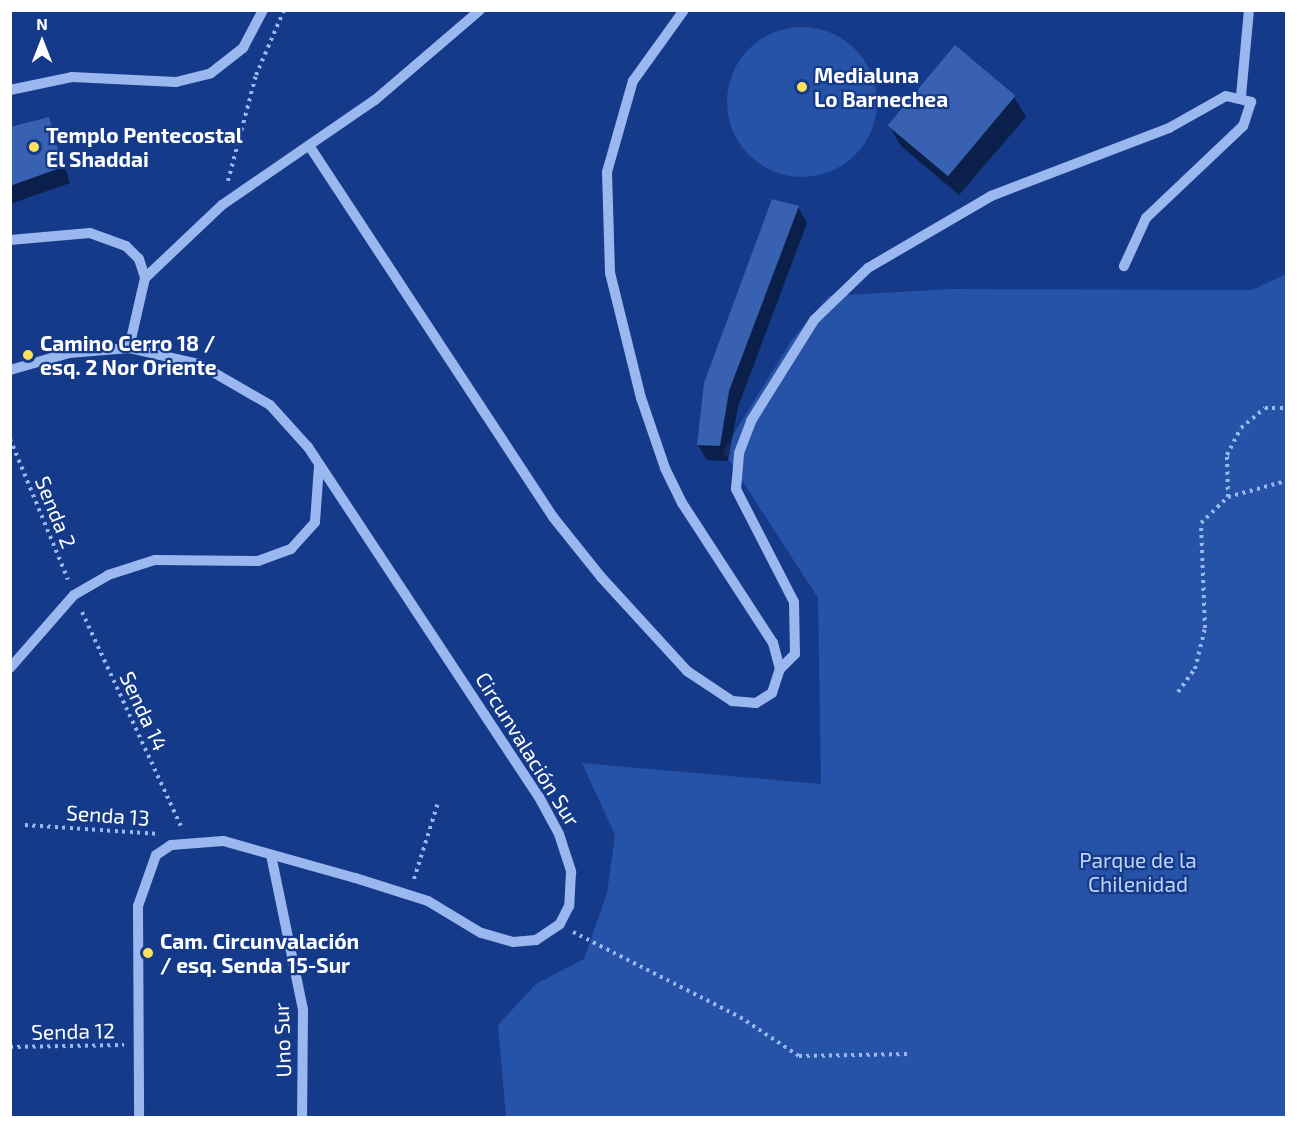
<!DOCTYPE html>
<html>
<head>
<meta charset="utf-8">
<style>
  body { margin:0 }
  #map { position:relative; width:1297px; height:1128px; overflow:hidden; background:#143a89; font-family:"Exo 2",sans-serif }
  div>[style] { position:absolute }
  [style*='--x'] { left:calc(var(--x)*1px); top:calc(var(--y)*1px); width:calc(var(--w)*1px); rotate:calc(var(--a)*1deg) }
  .green>* { inset:0; background:#2652a8 }
  .round { border-radius:50% }
  .shadow>* { inset:0; background:#0007 }
  .building>* { inset:0; background:#3861b1; transform-origin:0 0 }
  .path>* { height:4px; margin-top:-2px; transform-origin:0; background:repeating-linear-gradient(90deg,#9bb7ef 0 3px,transparent 0 7.5px) }
  .minor>* { height:10px; margin:-5px; padding:0 5px; transform-origin:5px; border-radius:5px; background:#9bb7ef }
  .dots>* { width:16px; height:16px; translate:-50% -50%; box-sizing:border-box; border:3px solid #143a89; border-radius:50% }
  span { translate:-50% -50%; white-space:nowrap; text-align:center; line-height:1.15; -webkit-text-stroke:4.5px #143a89; paint-order:stroke }
  .poi-label { font-size:21px; color:#fff; font-weight:700 }
  .left { translate:0 -50%; text-align:left }
  .street-label { font-size:21px; color:#fff }
  .park-label { font-size:21px; color:#c1d5fb }
  .frame { position:absolute; inset:0; border:12px solid #fff; pointer-events:none }
  .north { position:absolute; left:12px; top:12px; width:60px; height:60px; -webkit-text-stroke:4px #143a89; paint-order:stroke; rotate:0deg; font-size:16px; font-weight:700; line-height:24px; text-align:center; color:#fff }
  .north::after { content:''; display:block; margin:auto; width:21px; height:27px; background:#fff; clip-path:polygon(50% 0,100% 100%,50% 72%,0 100%) }
</style>
</head>
<body>
<div id="map">
  <div class="green">
    <div class="round" style="left:727px;top:27px;width:150px;height:150px"></div>
    <div style="clip-path:polygon(1286px 274px,1286px 1117px,506px 1117px,498px 1025px,536px 984px,584px 959px,607px 893px,615px 835px,582px 763px,821px 784px,818px 598px,723px 451px,793px 338px,829px 296px,950px 289px,1252px 290px)"></div>
  </div>
  <div class="shadow">
    <div style="clip-path:polygon(1014px 97px,1026px 117px,959px 195px,901px 146px,889px 125px)"></div>
    <div style="clip-path:polygon(48px 119px,70px 183px,10px 204px,10px 128px)"></div>
    <div style="clip-path:polygon(798px 207px,807px 223px,738px 407px,728px 461px,707px 460px,698px 445px)"></div>
  </div>
  <div class="building">
    <div style="left:955px;top:45px;width:79px;height:105px;rotate:40deg"></div>
    <div style="clip-path:polygon(49px 117px,63px 167px,10px 186px,10px 127px)"></div>
    <div style="clip-path:polygon(772px 199px,799px 206px,729px 391px,720px 446px,697px 445px,704px 383px)"></div>
  </div>
  <div class="path">
    <div style="--x:228;--y:181;--w:110;--a:-75.2"></div>
    <div style="--x:256;--y:75;--w:71;--a:-66.7"></div>
    <div style="--x:10;--y:439;--w:152;--a:67.6"></div>
    <div style="--x:1228;--y:497;--w:42;--a:-91.4"></div>
    <div style="--x:1227;--y:455;--w:30;--a:-63"></div>
    <div style="--x:1241;--y:428;--w:31;--a:-40"></div>
    <div style="--x:1265;--y:408;--w:21;--a:0"></div>
    <div style="--x:82;--y:612;--w:238;--a:65.2"></div>
    <div style="--x:1178;--y:692;--w:29;--a:-54"></div>
    <div style="--x:1195;--y:669;--w:42;--a:-76.3"></div>
    <div style="--x:1205;--y:628;--w:105;--a:-92.2"></div>
    <div style="--x:1201;--y:523;--w:37;--a:-44"></div>
    <div style="--x:1228;--y:497;--w:60;--a:-15.4"></div>
    <div style="--x:25;--y:825;--w:135;--a:3.8"></div>
    <div style="--x:414;--y:879;--w:80;--a:-72.5"></div>
    <div style="--x:573;--y:932;--w:187;--a:27"></div>
    <div style="--x:740;--y:1017;--w:71;--a:33.5"></div>
    <div style="--x:799;--y:1056;--w:112;--a:-1"></div>
    <div style="--x:10;--y:1047;--w:114;--a:-1"></div>
  </div>
  <div class="minor">
    <div style="--x:10;--y:90;--w:63;--a:-11.8"></div>
    <div style="--x:72;--y:77;--w:104;--a:2.8"></div>
    <div style="--x:176;--y:82;--w:36;--a:-14"></div>
    <div style="--x:211;--y:73;--w:41;--a:-38"></div>
    <div style="--x:243;--y:48;--w:43;--a:-62.2"></div>
    <div style="--x:1241;--y:96;--w:86;--a:-84.7"></div>
    <div style="--x:310;--y:147;--w:443;--a:56.7"></div>
    <div style="--x:553;--y:517;--w:77;--a:51.3"></div>
    <div style="--x:601;--y:577;--w:127;--a:47.5"></div>
    <div style="--x:687;--y:671;--w:54;--a:33.7"></div>
    <div style="--x:732;--y:701;--w:24;--a:5"></div>
    <div style="--x:756;--y:703;--w:19;--a:-32"></div>
    <div style="--x:772;--y:693;--w:25;--a:-72"></div>
    <div style="--x:780;--y:669;--w:27;--a:-105"></div>
    <div style="--x:773;--y:643;--w:167;--a:-123"></div>
    <div style="--x:682;--y:503;--w:39;--a:-116"></div>
    <div style="--x:665;--y:468;--w:74;--a:-108.9"></div>
    <div style="--x:641;--y:398;--w:129;--a:-103.9"></div>
    <div style="--x:610;--y:273;--w:101;--a:-91.7"></div>
    <div style="--x:607;--y:172;--w:95;--a:-74.1"></div>
    <div style="--x:633;--y:81;--w:87;--a:-54.3"></div>
    <div style="--x:10;--y:240;--w:80;--a:-5"></div>
    <div style="--x:90;--y:233;--w:38;--a:20"></div>
    <div style="--x:126;--y:246;--w:18;--a:45"></div>
    <div style="--x:139;--y:259;--w:20;--a:72"></div>
    <div style="--x:145;--y:278;--w:72;--a:102.9"></div>
    <div style="--x:145;--y:278;--w:106;--a:-43.5"></div>
    <div style="--x:222;--y:205;--w:186;--a:-34.5"></div>
    <div style="--x:375;--y:100;--w:138;--a:-40.6"></div>
    <div style="--x:10;--y:370;--w:61;--a:-16.1"></div>
    <div style="--x:69;--y:353;--w:60;--a:-4.8"></div>
    <div style="--x:129;--y:348;--w:72;--a:12.9"></div>
    <div style="--x:199;--y:364;--w:82;--a:30"></div>
    <div style="--x:270;--y:405;--w:57;--a:47.9"></div>
    <div style="--x:308;--y:447;--w:419;--a:56.6"></div>
    <div style="--x:539;--y:797;--w:42;--a:61.6"></div>
    <div style="--x:559;--y:834;--w:40;--a:72"></div>
    <div style="--x:571;--y:872;--w:34;--a:93"></div>
    <div style="--x:569;--y:906;--w:20;--a:117"></div>
    <div style="--x:560;--y:924;--w:29;--a:146"></div>
    <div style="--x:536;--y:940;--w:23;--a:175"></div>
    <div style="--x:513;--y:942;--w:33;--a:-164"></div>
    <div style="--x:481;--y:933;--w:62;--a:-148.9"></div>
    <div style="--x:428;--y:901;--w:77;--a:-162.5"></div>
    <div style="--x:355;--y:878;--w:137;--a:-164.3"></div>
    <div style="--x:223;--y:841;--w:52;--a:175.6"></div>
    <div style="--x:171;--y:845;--w:18;--a:146"></div>
    <div style="--x:156;--y:855;--w:54;--a:109.4"></div>
    <div style="--x:138;--y:906;--w:212;--a:89.7"></div>
    <div style="--x:10;--y:668;--w:97;--a:-48.8"></div>
    <div style="--x:74;--y:595;--w:39;--a:-30"></div>
    <div style="--x:108;--y:575;--w:49;--a:-17.7"></div>
    <div style="--x:155;--y:560;--w:103;--a:0.6"></div>
    <div style="--x:258;--y:561;--w:35;--a:-20"></div>
    <div style="--x:291;--y:549;--w:36;--a:-48"></div>
    <div style="--x:315;--y:522;--w:56;--a:-85.9"></div>
    <div style="--x:780;--y:669;--w:21;--a:-45"></div>
    <div style="--x:795;--y:654;--w:52;--a:-91.1"></div>
    <div style="--x:794;--y:602;--w:127;--a:-117.2"></div>
    <div style="--x:736;--y:489;--w:36;--a:-85"></div>
    <div style="--x:739;--y:453;--w:34;--a:-69"></div>
    <div style="--x:751;--y:421;--w:119;--a:-58"></div>
    <div style="--x:814;--y:320;--w:75;--a:-43.9"></div>
    <div style="--x:868;--y:268;--w:143;--a:-30.3"></div>
    <div style="--x:991;--y:196;--w:191;--a:-20.9"></div>
    <div style="--x:1169;--y:128;--w:65;--a:-29.3"></div>
    <div style="--x:1226;--y:96;--w:26;--a:13"></div>
    <div style="--x:1251;--y:102;--w:25;--a:108"></div>
    <div style="--x:1243;--y:126;--w:134;--a:136.5"></div>
    <div style="--x:1146;--y:218;--w:53;--a:114.6"></div>
    <div style="--x:271;--y:855;--w:158;--a:78.3"></div>
    <div style="--x:303;--y:1010;--w:108;--a:90.5"></div>
  </div>
  <div class="dots">
    <div style="left:802px;top:87px;background:#ffe259"></div>
    <div style="left:34px;top:147px;background:#ffe259"></div>
    <div style="left:28px;top:355px;background:#ffe259"></div>
    <div style="left:148px;top:953px;background:#ffe259"></div>
  </div>
  <div class="poi-label">
    <span class="left" style="left:814px;top:87px">Medialuna<br>Lo Barnechea</span>
    <span class="left" style="left:46px;top:147px">Templo Pentecostal<br>El Shaddai</span>
    <span class="left" style="left:40px;top:355px">Camino Cerro 18 /<br>esq. 2 Nor Oriente</span>
    <span class="left" style="left:160px;top:953px">Cam. Circunvalación<br>/ esq. Senda 15-Sur</span>
  </div>
  <div class="street-label">
    <span style="left:56px;top:512px;rotate:68deg">Senda 2</span>
    <span style="left:144px;top:711px;rotate:65deg">Senda 14</span>
    <span style="left:528px;top:749px;rotate:58deg">Circunvalación Sur</span>
    <span style="left:108px;top:815px;rotate:4deg">Senda 13</span>
    <span style="left:73px;top:1031px;rotate:-1deg">Senda 12</span>
    <span style="left:282px;top:1040px;rotate:-92deg">Uno Sur</span>
  </div>
  <div class="park-label">
    <span style="left:1138px;top:872px">Parque de la<br>Chilenidad</span>
  </div>
  <div class="frame"></div>
  <div class="north">N</div>
</div>
</body>
</html>
